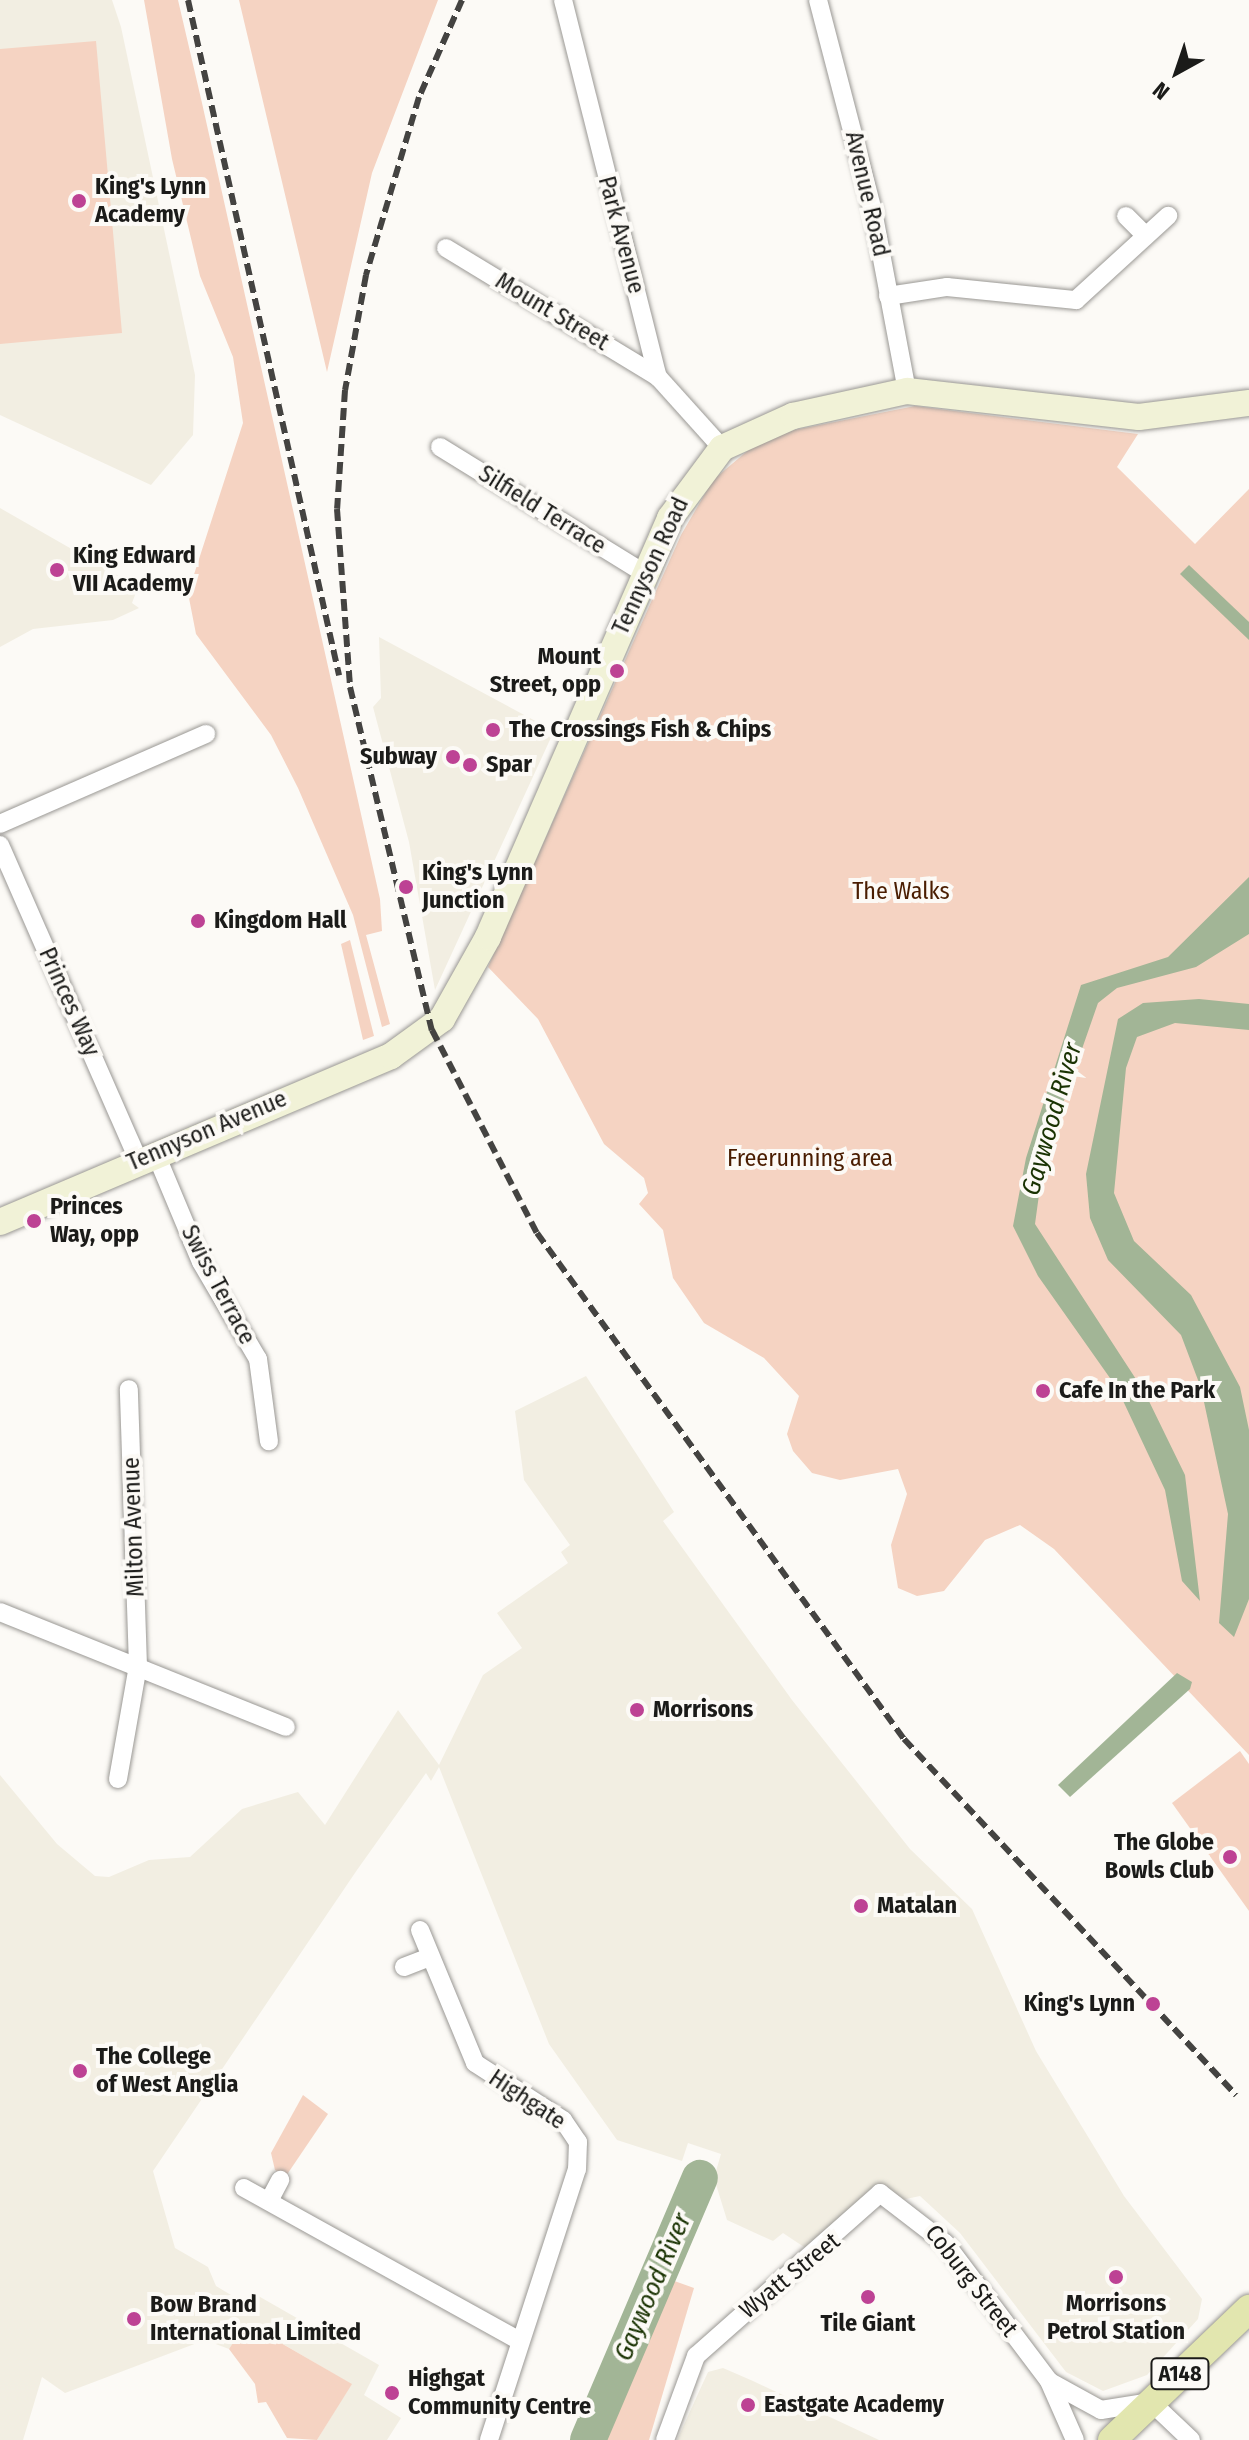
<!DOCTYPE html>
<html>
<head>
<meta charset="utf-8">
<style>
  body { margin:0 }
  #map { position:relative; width:1249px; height:2440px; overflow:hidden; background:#fcfaf6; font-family:"Fira Sans Condensed",sans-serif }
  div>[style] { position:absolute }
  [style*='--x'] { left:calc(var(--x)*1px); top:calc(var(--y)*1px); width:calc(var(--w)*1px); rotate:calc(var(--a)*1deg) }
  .built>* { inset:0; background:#f2eee2 }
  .green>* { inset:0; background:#f5d3c2 }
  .water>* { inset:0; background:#a2b596 }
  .river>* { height:36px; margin:-18px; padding:0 18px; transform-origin:18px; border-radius:18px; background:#a2b596 }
  .roads { filter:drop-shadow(0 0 2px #9a9894) drop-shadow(0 0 2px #9a9894) }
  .minor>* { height:18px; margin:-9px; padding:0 9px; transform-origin:9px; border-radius:9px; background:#fff }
  .secondary>* { height:26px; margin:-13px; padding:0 13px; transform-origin:13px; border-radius:13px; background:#f1f2d7 }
  .primary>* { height:28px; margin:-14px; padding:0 14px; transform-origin:14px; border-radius:14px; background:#e2e6af }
  .rail>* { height:6px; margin-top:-3px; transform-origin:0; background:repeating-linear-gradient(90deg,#444341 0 12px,transparent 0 18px) }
  .dots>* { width:22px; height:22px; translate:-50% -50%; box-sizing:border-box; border:4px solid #fcfaf6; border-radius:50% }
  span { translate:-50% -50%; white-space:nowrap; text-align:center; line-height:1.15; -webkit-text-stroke:8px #fcfaf6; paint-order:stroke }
  .shield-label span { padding:2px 6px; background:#fcfaf6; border:2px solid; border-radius:6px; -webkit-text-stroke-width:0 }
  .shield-label { font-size:22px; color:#1b1b19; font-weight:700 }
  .poi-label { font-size:24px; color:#1b1b19; font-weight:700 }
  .left { translate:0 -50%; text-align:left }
  .right { translate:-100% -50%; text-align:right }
  .street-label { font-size:24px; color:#1b1b19 }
  .park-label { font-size:24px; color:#4a1d01 }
  .water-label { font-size:26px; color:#1a3303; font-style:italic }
  .north { position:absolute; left:1137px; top:32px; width:80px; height:80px; -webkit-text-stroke:6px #fcfaf6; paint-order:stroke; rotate:220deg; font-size:22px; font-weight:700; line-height:32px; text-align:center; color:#1b1b19 }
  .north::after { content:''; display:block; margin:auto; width:28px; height:36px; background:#1b1b19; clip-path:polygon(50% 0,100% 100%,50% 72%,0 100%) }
</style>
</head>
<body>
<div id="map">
  <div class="built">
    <div style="clip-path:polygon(0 0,112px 0,121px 27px,195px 375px,193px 435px,151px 485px,0 415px)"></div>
    <div style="clip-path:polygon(0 508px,138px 587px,132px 603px,139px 608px,113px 620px,33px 629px,0 647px)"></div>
    <div style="clip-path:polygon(379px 637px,554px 731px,435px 990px,409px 842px,373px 707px,381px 698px)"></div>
    <div style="clip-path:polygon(586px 1376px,674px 1512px,663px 1521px,792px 1700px,910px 1849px,972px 1909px,1036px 2051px,1124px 2196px,1202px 2299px,1198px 2319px,1147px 2375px,1103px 2391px,1066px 2372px,960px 2233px,920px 2196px,845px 2212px,807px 2249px,783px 2233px,773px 2241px,727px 2220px,714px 2178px,721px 2154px,688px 2143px,682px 2161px,617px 2140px,549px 2044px,439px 1767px,431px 1781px,426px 1773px,357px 1870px,153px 2171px,175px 2248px,208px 2267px,216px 2286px,246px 2304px,253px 2293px,379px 2365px,364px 2395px,401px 2418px,387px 2440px,317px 2440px,351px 2384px,247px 2323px,229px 2349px,205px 2340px,65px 2393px,42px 2377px,23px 2440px,0 2440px,0 1775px,57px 1844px,95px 1876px,109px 1877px,149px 1860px,190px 1857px,242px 1809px,298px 1792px,325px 1825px,398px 1710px,439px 1765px,483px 1675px,522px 1648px,497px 1613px,568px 1563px,561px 1552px,570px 1545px,524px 1480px,515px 1411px)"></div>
    <div style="clip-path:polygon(723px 2368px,753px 2381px,879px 2440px,677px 2440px,708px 2372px)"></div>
  </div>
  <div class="green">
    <div style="clip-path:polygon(144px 0,178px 0,202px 103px,380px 899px,382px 931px,366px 935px,390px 1024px,382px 1027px,353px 915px,298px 788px,271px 735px,196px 634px,188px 593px,243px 423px,233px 357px,200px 276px,172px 159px)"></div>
    <div style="clip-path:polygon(239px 0,438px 0,372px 173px,327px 372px)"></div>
    <div style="clip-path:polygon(96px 41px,122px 333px,0 344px,0 49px)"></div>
    <div style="clip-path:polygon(915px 406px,1138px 434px,1117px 467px,1195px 544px,1249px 489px,1249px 1755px,1054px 1549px,1020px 1525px,985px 1540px,944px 1591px,917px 1596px,898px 1588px,891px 1545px,907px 1494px,898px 1469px,840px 1480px,812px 1473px,793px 1451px,787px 1434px,799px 1396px,764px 1358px,704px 1323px,673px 1278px,663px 1230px,639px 1204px,648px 1193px,644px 1178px,604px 1144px,538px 1019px,488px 967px,681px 535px,713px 480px,752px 447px,794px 430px)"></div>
    <div style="clip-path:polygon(350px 940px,374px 1036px,363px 1040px,341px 944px)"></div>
    <div style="clip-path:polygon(1240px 1751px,1249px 1764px,1249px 1911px,1172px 1803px)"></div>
    <div style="clip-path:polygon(303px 2095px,328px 2114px,286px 2176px,275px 2170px,271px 2153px)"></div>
    <div style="clip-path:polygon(652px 2273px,694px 2288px,649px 2440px,579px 2440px)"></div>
    <div style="clip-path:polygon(246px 2323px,352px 2384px,317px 2440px,287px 2438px,266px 2402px,258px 2403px,255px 2384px,229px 2349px)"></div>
  </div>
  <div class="water">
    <div style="clip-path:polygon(1189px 565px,1249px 622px,1249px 640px,1180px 574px)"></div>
    <div style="clip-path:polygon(1249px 877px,1249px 934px,1196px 967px,1117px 988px,1098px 1003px,1044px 1158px,1035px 1224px,1145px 1393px,1185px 1475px,1200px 1601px,1182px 1581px,1165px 1490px,1117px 1388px,1038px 1276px,1013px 1226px,1026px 1158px,1081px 985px,1168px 957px)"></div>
    <div style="clip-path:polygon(1199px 999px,1249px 1004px,1249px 1030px,1175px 1023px,1137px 1037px,1126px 1068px,1114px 1193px,1134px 1241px,1191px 1295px,1240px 1387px,1249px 1430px,1249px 1599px,1234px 1637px,1219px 1623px,1228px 1514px,1201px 1388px,1181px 1335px,1108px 1260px,1090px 1218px,1086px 1174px,1118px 1019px,1143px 1003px)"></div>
    <div style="clip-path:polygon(1177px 1673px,1192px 1682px,1190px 1689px,1070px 1797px,1058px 1785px)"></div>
  </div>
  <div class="river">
    <div style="--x:588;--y:2440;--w:285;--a:-66.9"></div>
  </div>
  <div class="roads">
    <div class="minor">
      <div style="--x:563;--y:0;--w:389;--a:75.9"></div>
      <div style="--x:658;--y:377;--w:96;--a:48"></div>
      <div style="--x:818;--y:0;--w:218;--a:75.4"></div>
      <div style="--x:873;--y:211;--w:183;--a:79.3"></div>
      <div style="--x:1126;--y:216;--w:28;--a:45"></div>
      <div style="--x:446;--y:248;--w:248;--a:31.3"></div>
      <div style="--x:888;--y:296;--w:60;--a:-8.7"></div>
      <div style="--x:947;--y:287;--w:130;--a:5.8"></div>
      <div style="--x:1076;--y:300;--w:125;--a:-42.4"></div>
      <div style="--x:440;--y:447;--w:240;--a:31.7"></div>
      <div style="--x:0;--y:824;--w:225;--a:-23.6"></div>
      <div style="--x:0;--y:845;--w:343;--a:66.3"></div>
      <div style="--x:155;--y:1152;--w:119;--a:67.3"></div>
      <div style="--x:201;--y:1262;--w:113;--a:59.6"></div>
      <div style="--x:258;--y:1359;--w:83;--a:82.4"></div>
      <div style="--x:0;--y:1612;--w:308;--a:21.9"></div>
      <div style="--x:118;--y:1779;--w:115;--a:-80"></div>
      <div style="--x:138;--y:1666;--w:277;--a:-91.9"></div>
      <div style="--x:420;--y:1930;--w:144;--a:67.5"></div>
      <div style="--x:475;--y:2063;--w:105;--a:32.9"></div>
      <div style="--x:563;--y:2120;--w:27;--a:56"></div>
      <div style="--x:578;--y:2142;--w:27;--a:92"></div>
      <div style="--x:577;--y:2169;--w:285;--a:108"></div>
      <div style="--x:404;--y:1967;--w:28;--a:-21"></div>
      <div style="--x:244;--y:2188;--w:311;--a:29"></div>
      <div style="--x:269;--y:2201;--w:24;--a:-62"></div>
      <div style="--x:1050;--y:2382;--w:58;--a:28.8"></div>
      <div style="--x:1101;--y:2410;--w:51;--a:-9.1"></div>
      <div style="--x:1151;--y:2402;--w:55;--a:43.5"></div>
      <div style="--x:665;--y:2440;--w:90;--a:-69.7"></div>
      <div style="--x:696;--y:2356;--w:246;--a:-41.5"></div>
      <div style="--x:880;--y:2193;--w:82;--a:37.6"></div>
      <div style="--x:945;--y:2243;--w:173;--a:53"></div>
      <div style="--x:1049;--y:2381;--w:64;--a:66.2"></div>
    </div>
    <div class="secondary">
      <div style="--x:0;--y:1222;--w:425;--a:-23"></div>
      <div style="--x:391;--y:1056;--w:63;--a:-36"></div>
      <div style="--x:442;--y:1019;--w:94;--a:-60.7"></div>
      <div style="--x:488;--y:937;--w:457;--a:-66.5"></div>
      <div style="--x:670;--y:518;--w:87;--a:-53.4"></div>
      <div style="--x:722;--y:448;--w:78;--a:-24.3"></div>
      <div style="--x:793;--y:416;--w:117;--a:-12.4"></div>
      <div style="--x:907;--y:391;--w:233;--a:6.4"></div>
      <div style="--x:1139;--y:417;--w:111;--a:-7.3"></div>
    </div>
    <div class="primary">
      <div style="--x:1112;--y:2440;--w:190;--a:-43.7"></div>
    </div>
  </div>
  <div class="rail">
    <div style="--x:188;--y:0;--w:692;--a:77.39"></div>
    <div style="--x:462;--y:0;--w:106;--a:113.9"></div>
    <div style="--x:419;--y:97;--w:186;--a:106.6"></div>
    <div style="--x:366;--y:275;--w:117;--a:100.3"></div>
    <div style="--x:345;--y:390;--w:119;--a:93.8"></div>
    <div style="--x:337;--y:509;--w:178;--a:85.8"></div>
    <div style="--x:350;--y:687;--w:353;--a:76.6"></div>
    <div style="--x:432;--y:1030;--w:229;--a:62.7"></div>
    <div style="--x:537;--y:1233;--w:625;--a:54.05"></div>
    <div style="--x:904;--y:1739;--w:487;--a:47"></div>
  </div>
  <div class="dots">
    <div style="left:79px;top:201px;background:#bd4294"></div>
    <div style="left:57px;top:570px;background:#bd4294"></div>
    <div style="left:617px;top:671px;background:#bd4294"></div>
    <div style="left:493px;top:730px;background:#bd4294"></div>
    <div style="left:453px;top:757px;background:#bd4294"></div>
    <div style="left:470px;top:765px;background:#bd4294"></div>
    <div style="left:406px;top:887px;background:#bd4294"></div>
    <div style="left:198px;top:921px;background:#bd4294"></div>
    <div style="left:34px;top:1221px;background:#bd4294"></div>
    <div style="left:1043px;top:1391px;background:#bd4294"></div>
    <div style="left:637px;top:1710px;background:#bd4294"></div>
    <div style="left:1230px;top:1857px;background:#bd4294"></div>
    <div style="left:861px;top:1906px;background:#bd4294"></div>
    <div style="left:1153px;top:2004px;background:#bd4294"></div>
    <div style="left:80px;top:2071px;background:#bd4294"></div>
    <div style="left:1116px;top:2277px;background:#bd4294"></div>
    <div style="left:868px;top:2297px;background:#bd4294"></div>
    <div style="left:134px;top:2319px;background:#bd4294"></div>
    <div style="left:392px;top:2393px;background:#bd4294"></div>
    <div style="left:748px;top:2405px;background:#bd4294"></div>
  </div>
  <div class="shield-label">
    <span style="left:1180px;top:2374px">A148</span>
  </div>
  <div class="poi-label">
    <span class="left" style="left:95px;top:201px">King's Lynn<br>Academy</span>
    <span class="left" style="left:73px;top:570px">King Edward<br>VII Academy</span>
    <span class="right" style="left:601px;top:671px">Mount<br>Street, opp</span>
    <span class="left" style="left:509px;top:730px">The Crossings Fish &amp; Chips</span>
    <span class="right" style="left:437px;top:757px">Subway</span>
    <span class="left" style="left:486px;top:765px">Spar</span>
    <span class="left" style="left:422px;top:887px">King's Lynn<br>Junction</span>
    <span class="left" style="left:214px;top:921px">Kingdom Hall</span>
    <span class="left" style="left:50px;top:1221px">Princes<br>Way, opp</span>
    <span class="left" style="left:1059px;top:1391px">Cafe In the Park</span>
    <span class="left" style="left:653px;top:1710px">Morrisons</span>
    <span class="right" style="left:1214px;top:1857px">The Globe<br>Bowls Club</span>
    <span class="left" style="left:877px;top:1906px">Matalan</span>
    <span class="right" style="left:1135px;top:2004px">King's Lynn</span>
    <span class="left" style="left:96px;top:2071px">The College<br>of West Anglia</span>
    <span style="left:1116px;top:2318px">Morrisons<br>Petrol Station</span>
    <span class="left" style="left:150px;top:2319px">Bow Brand<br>International Limited</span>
    <span style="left:868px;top:2324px">Tile Giant</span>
    <span class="left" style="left:408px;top:2393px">Highgat<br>Community Centre</span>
    <span class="left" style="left:764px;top:2405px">Eastgate Academy</span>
  </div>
  <div class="street-label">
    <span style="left:867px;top:194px;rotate:77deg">Avenue Road</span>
    <span style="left:621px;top:235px;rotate:75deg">Park Avenue</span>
    <span style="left:552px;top:312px;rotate:31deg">Mount Street</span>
    <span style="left:542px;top:510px;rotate:32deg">Silfield Terrace</span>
    <span style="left:651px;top:566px;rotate:-65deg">Tennyson Road</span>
    <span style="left:69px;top:1002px;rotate:66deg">Princes Way</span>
    <span style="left:207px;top:1131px;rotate:-23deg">Tennyson Avenue</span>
    <span style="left:218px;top:1285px;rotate:62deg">Swiss Terrace</span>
    <span style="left:134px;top:1527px;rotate:-92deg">Milton Avenue</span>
    <span style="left:527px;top:2100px;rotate:34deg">Highgate</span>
    <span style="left:790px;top:2276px;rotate:-39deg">Wyatt Street</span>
    <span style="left:971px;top:2281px;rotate:52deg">Coburg Street</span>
  </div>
  <div class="park-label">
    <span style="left:901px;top:892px">The Walks</span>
    <span style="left:810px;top:1159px">Freerunning area</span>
  </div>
  <div class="water-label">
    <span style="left:1052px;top:1119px;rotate:-74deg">Gaywood River</span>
    <span style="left:653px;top:2287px;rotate:-67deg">Gaywood River</span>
  </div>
  <div class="north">N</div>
</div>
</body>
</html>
